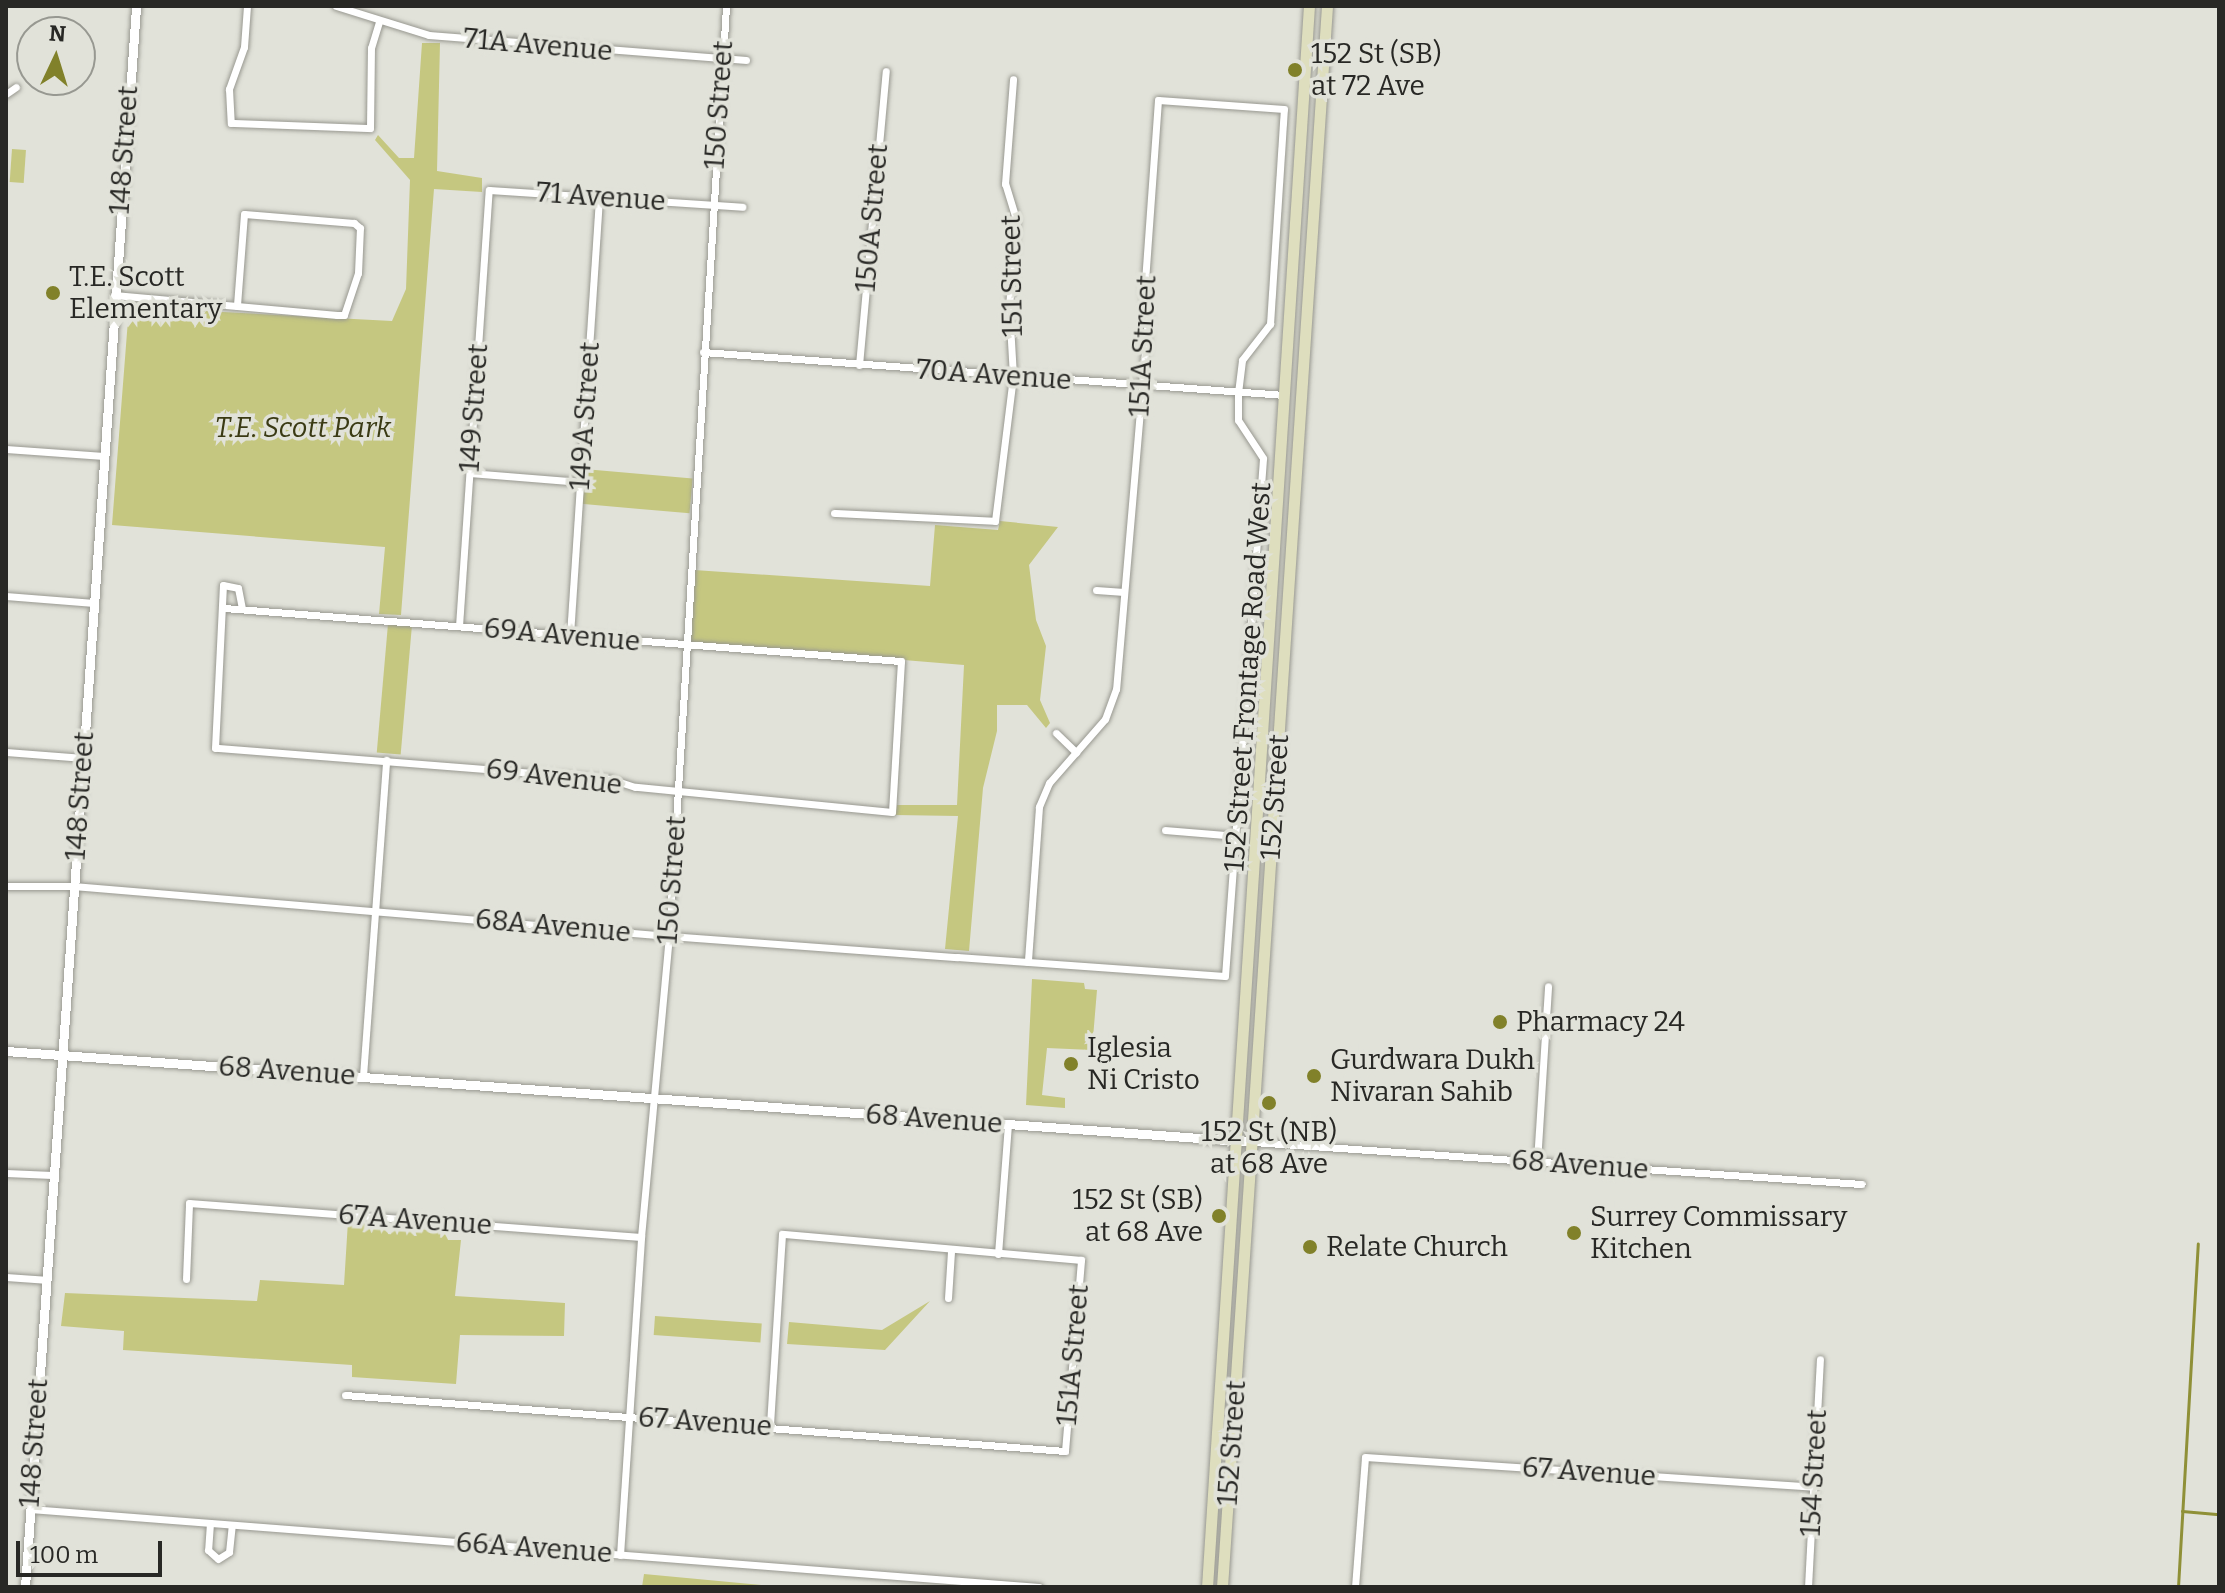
<!DOCTYPE html>
<html>
<head>
<meta charset="utf-8">
<style>
  body { margin:0 }
  #map { position:relative; width:2225px; height:1593px; overflow:hidden; background:#e1e2d9; font-family:Bitter,serif }
  div>[style] { position:absolute }
  [style*='--x'] { left:calc(var(--x)*1px); top:calc(var(--y)*1px); width:calc(var(--w)*1px); rotate:calc(var(--a)*1deg) }
  .green>* { inset:0; background:#c5c780; transform-origin:0 0 }
  .stream>* { height:3px; margin:-1.5px; padding:0 1.5px; transform-origin:1.5px; border-radius:1.5px; background:#8f9037 }
  .roads { filter:drop-shadow(0 0 2px #989890) drop-shadow(0 0 2px #989890) }
  .minor>* { height:7px; margin:-3.5px; padding:0 3.5px; transform-origin:3.5px; border-radius:3.5px; background:#fff }
  .tertiary>* { height:9px; margin:-4.5px; padding:0 4.5px; transform-origin:4.5px; border-radius:4.5px; background:#fff }
  .secondary>* { height:11px; margin:-5.5px; padding:0 5.5px; transform-origin:5.5px; border-radius:5.5px; background:#dedebe }
  .dots>* { width:22px; height:22px; translate:-50% -50%; box-sizing:border-box; border:4px solid #e1e2d9; border-radius:50% }
  span { translate:-50% -50%; white-space:nowrap; text-align:center; line-height:1.15; -webkit-text-stroke:7px #e1e2d9; paint-order:stroke }
  .street-label { font-size:28px; color:#282825 }
  .poi-label { font-size:28px; color:#282825 }
  .left { translate:0 -50%; text-align:left }
  .right { translate:-100% -50%; text-align:right }
  .park-label { font-size:28px; color:#3a3a14; font-style:italic }
  .frame { position:absolute; inset:0; border:8px solid #282825; pointer-events:none }
  .north { position:absolute; left:16px; top:16px; width:80px; height:80px; box-sizing:border-box; background:#e1e2d9; border:2px solid #979891; border-radius:50%; rotate:4deg; font-size:22px; font-weight:700; line-height:32px; text-align:center; color:#282825 }
  .north::after { content:''; display:block; margin:auto; width:28px; height:36px; background:#81812a; clip-path:polygon(50% 0,100% 100%,50% 72%,0 100%) }
  .scale { position:absolute; left:16px; top:1541px; width:146px; height:36px; box-sizing:border-box; border:4px solid #282825; border-top:0; padding-left:10px; font-size:24px; line-height:28px; white-space:nowrap; color:#282825; -webkit-text-stroke:6px #e1e2d9; paint-order:stroke }
</style>
</head>
<body>
<div id="map">
  <div class="green">
    <div style="clip-path:polygon(422px 43px,440px 43px,437px 171px,482px 178px,482px 192px,434px 189px,401px 615px,379px 614px,385px 547px,112px 525px,129px 307px,392px 321px,406px 289px,410px 180px,375px 140px,378px 135px,399px 158px,414px 158px)"></div>
    <div style="left:12px;top:149px;width:14px;height:33px;rotate:4deg"></div>
    <div style="left:584px;top:469px;width:109px;height:35px;rotate:5deg"></div>
    <div style="clip-path:polygon(1000px 521px,1058px 527px,1029px 565px,1036px 620px,1046px 646px,1040px 700px,1050px 723px,1046px 728px,1027px 705px,997px 705px,997px 731px,983px 788px,969px 951px,945px 949px,958px 816px,895px 815px,897px 805px,957px 805px,964px 665px,688px 642px,694px 570px,930px 586px,935px 525px,998px 530px)"></div>
    <div style="left:388px;top:624px;width:24px;height:129px;rotate:5deg"></div>
    <div style="clip-path:polygon(1032px 979px,1084px 983px,1085px 989px,1097px 990px,1092px 1050px,1047px 1048px,1042px 1095px,1065px 1098px,1065px 1108px,1026px 1105px)"></div>
    <div style="clip-path:polygon(348px 1221px,445px 1232px,448px 1240px,461px 1240px,455px 1296px,565px 1303px,564px 1336px,460px 1335px,456px 1384px,352px 1377px,352px 1365px,123px 1350px,124px 1331px,61px 1326px,65px 1293px,257px 1301px,260px 1280px,344px 1285px)"></div>
    <div style="clip-path:polygon(930px 1301px,885px 1350px,787px 1344px,789px 1322px,882px 1330px)"></div>
    <div style="left:655px;top:1316px;width:107px;height:19px;rotate:4deg"></div>
    <div style="clip-path:polygon(644px 1574px,772px 1586px,772px 1587px,642px 1587px)"></div>
  </div>
  <div class="stream">
    <div style="--x:2182;--y:1511;--w:37;--a:5"></div>
    <div style="--x:2178;--y:1587;--w:344;--a:-86.7"></div>
  </div>
  <div class="roads">
    <div class="minor">
      <div style="--x:247;--y:6;--w:41;--a:94.2"></div>
      <div style="--x:244;--y:47;--w:45;--a:109.7"></div>
      <div style="--x:229;--y:89;--w:34;--a:87"></div>
      <div style="--x:231;--y:123;--w:139;--a:2.1"></div>
      <div style="--x:370;--y:128;--w:80;--a:-89.3"></div>
      <div style="--x:371;--y:48;--w:28;--a:-73"></div>
      <div style="--x:336;--y:6;--w:97;--a:17.3"></div>
      <div style="--x:429;--y:35;--w:318;--a:4.5"></div>
      <div style="--x:6;--y:94;--w:12;--a:-35"></div>
      <div style="--x:114;--y:295;--w:224;--a:5.1"></div>
      <div style="--x:337;--y:315;--w:7;--a:0"></div>
      <div style="--x:344;--y:315;--w:44;--a:-71.6"></div>
      <div style="--x:358;--y:273;--w:45;--a:-87.5"></div>
      <div style="--x:360;--y:228;--w:8;--a:-140"></div>
      <div style="--x:354;--y:223;--w:110;--a:-175.3"></div>
      <div style="--x:244;--y:214;--w:92;--a:94.4"></div>
      <div style="--x:703;--y:352;--w:584;--a:4.23"></div>
      <div style="--x:859;--y:365;--w:295;--a:-84.8"></div>
      <div style="--x:6;--y:449;--w:98;--a:4.1"></div>
      <div style="--x:470;--y:473;--w:111;--a:4.6"></div>
      <div style="--x:834;--y:513;--w:161;--a:2.8"></div>
      <div style="--x:995;--y:521;--w:146;--a:-82.9"></div>
      <div style="--x:1013;--y:376;--w:69;--a:-93.3"></div>
      <div style="--x:1009;--y:307;--w:88;--a:-85.5"></div>
      <div style="--x:1016;--y:219;--w:37;--a:-107"></div>
      <div style="--x:1005;--y:184;--w:105;--a:-85.6"></div>
      <div style="--x:1096;--y:590;--w:28;--a:4"></div>
      <div style="--x:6;--y:596;--w:88;--a:4.5"></div>
      <div style="--x:224;--y:608;--w:679;--a:4.48"></div>
      <div style="--x:901;--y:661;--w:151;--a:93.4"></div>
      <div style="--x:892;--y:812;--w:258;--a:-174.4"></div>
      <div style="--x:635;--y:787;--w:25;--a:-162"></div>
      <div style="--x:611;--y:779;--w:397;--a:-175.5"></div>
      <div style="--x:215;--y:748;--w:163;--a:-87.2"></div>
      <div style="--x:223;--y:585;--w:15;--a:11"></div>
      <div style="--x:238;--y:588;--w:21;--a:79"></div>
      <div style="--x:459;--y:626;--w:437;--a:-86.1"></div>
      <div style="--x:489;--y:190;--w:254;--a:3.8"></div>
      <div style="--x:570;--y:635;--w:439;--a:-86.2"></div>
      <div style="--x:1056;--y:733;--w:28;--a:44"></div>
      <div style="--x:6;--y:752;--w:78;--a:4.4"></div>
      <div style="--x:1165;--y:830;--w:72;--a:4.8"></div>
      <div style="--x:6;--y:886;--w:67;--a:0"></div>
      <div style="--x:73;--y:886;--w:598;--a:4.8"></div>
      <div style="--x:669;--y:936;--w:289;--a:4.2"></div>
      <div style="--x:957;--y:957;--w:71;--a:4"></div>
      <div style="--x:1028;--y:962;--w:197;--a:4.1"></div>
      <div style="--x:1225;--y:976;--w:519;--a:-85.8"></div>
      <div style="--x:1263;--y:458;--w:45;--a:-123.3"></div>
      <div style="--x:1238;--y:420;--w:27;--a:-90"></div>
      <div style="--x:1238;--y:393;--w:33;--a:-83"></div>
      <div style="--x:1242;--y:360;--w:46;--a:-52.1"></div>
      <div style="--x:1270;--y:324;--w:215;--a:-86.3"></div>
      <div style="--x:1284;--y:109;--w:126;--a:-175.9"></div>
      <div style="--x:1158;--y:100;--w:194;--a:94.1"></div>
      <div style="--x:1144;--y:293;--w:24;--a:81"></div>
      <div style="--x:1148;--y:317;--w:373;--a:94.9"></div>
      <div style="--x:1116;--y:689;--w:32;--a:110"></div>
      <div style="--x:1105;--y:719;--w:85;--a:131.2"></div>
      <div style="--x:1049;--y:783;--w:26;--a:113"></div>
      <div style="--x:1039;--y:807;--w:155;--a:94.1"></div>
      <div style="--x:363;--y:1076;--w:317;--a:-85.8"></div>
      <div style="--x:1253;--y:1142;--w:610;--a:3.95"></div>
      <div style="--x:1537;--y:1162;--w:176;--a:-86.4"></div>
      <div style="--x:6;--y:1173;--w:46;--a:2.5"></div>
      <div style="--x:998;--y:1254;--w:130;--a:-85.6"></div>
      <div style="--x:6;--y:1277;--w:39;--a:4"></div>
      <div style="--x:186;--y:1279;--w:76;--a:-87.7"></div>
      <div style="--x:189;--y:1203;--w:453;--a:4.3"></div>
      <div style="--x:948;--y:1298;--w:46;--a:-86.3"></div>
      <div style="--x:345;--y:1395;--w:722;--a:4.45"></div>
      <div style="--x:1065;--y:1451;--w:192;--a:-85.2"></div>
      <div style="--x:1081;--y:1260;--w:300;--a:-175"></div>
      <div style="--x:782;--y:1234;--w:192;--a:93.6"></div>
      <div style="--x:30;--y:1509;--w:1012;--a:4.42"></div>
      <div style="--x:210;--y:1523;--w:27;--a:94"></div>
      <div style="--x:208;--y:1550;--w:13;--a:42"></div>
      <div style="--x:218;--y:1559;--w:13;--a:-32"></div>
      <div style="--x:229;--y:1552;--w:27;--a:-84"></div>
      <div style="--x:620;--y:1555;--w:319;--a:-86.2"></div>
      <div style="--x:641;--y:1237;--w:302;--a:-84.7"></div>
      <div style="--x:669;--y:936;--w:932;--a:-86.49"></div>
      <div style="--x:1355;--y:1587;--w:130;--a:-85.6"></div>
      <div style="--x:1365;--y:1457;--w:450;--a:3.8"></div>
      <div style="--x:1808;--y:1587;--w:228;--a:-87"></div>
    </div>
    <div class="tertiary">
      <div style="--x:6;--y:1051;--w:1250;--a:4.17"></div>
      <div style="--x:25;--y:1587;--w:1585;--a:-85.98"></div>
    </div>
    <div class="secondary">
      <div style="--x:1207;--y:1587;--w:1584;--a:-86.31"></div>
      <div style="--x:1222;--y:1587;--w:1584;--a:-86.2"></div>
    </div>
  </div>
  <div class="dots">
    <div style="left:1295px;top:70px;background:#81812a"></div>
    <div style="left:53px;top:293px;background:#81812a"></div>
    <div style="left:1500px;top:1022px;background:#81812a"></div>
    <div style="left:1071px;top:1064px;background:#81812a"></div>
    <div style="left:1314px;top:1076px;background:#81812a"></div>
    <div style="left:1269px;top:1103px;background:#81812a"></div>
    <div style="left:1219px;top:1216px;background:#81812a"></div>
    <div style="left:1574px;top:1233px;background:#81812a"></div>
    <div style="left:1310px;top:1247px;background:#81812a"></div>
  </div>
  <div class="street-label">
    <span style="left:538px;top:45px;rotate:5deg">71A Avenue</span>
    <span style="left:719px;top:105px;rotate:-86deg">150 Street</span>
    <span style="left:124px;top:150px;rotate:-86deg">148 Street</span>
    <span style="left:601px;top:197px;rotate:4deg">71 Avenue</span>
    <span style="left:872px;top:218px;rotate:-85deg">150A Street</span>
    <span style="left:1012px;top:276px;rotate:-91deg">151 Street</span>
    <span style="left:1143px;top:346px;rotate:-87deg">151A Street</span>
    <span style="left:994px;top:375px;rotate:4deg">70A Avenue</span>
    <span style="left:474px;top:408px;rotate:-86deg">149 Street</span>
    <span style="left:585px;top:416px;rotate:-86deg">149A Street</span>
    <span style="left:562px;top:635px;rotate:5deg">69A Avenue</span>
    <span style="left:1248px;top:677px;rotate:-86deg">152 Street Frontage Road West</span>
    <span style="left:554px;top:777px;rotate:7deg">69 Avenue</span>
    <span style="left:80px;top:796px;rotate:-86deg">148 Street</span>
    <span style="left:1275px;top:797px;rotate:-86deg">152 Street</span>
    <span style="left:672px;top:880px;rotate:-86deg">150 Street</span>
    <span style="left:553px;top:926px;rotate:5deg">68A Avenue</span>
    <span style="left:287px;top:1071px;rotate:4deg">68 Avenue</span>
    <span style="left:934px;top:1119px;rotate:4deg">68 Avenue</span>
    <span style="left:1580px;top:1165px;rotate:4deg">68 Avenue</span>
    <span style="left:415px;top:1220px;rotate:4deg">67A Avenue</span>
    <span style="left:1073px;top:1355px;rotate:-85deg">151A Street</span>
    <span style="left:705px;top:1422px;rotate:4deg">67 Avenue</span>
    <span style="left:34px;top:1443px;rotate:-86deg">148 Street</span>
    <span style="left:1232px;top:1443px;rotate:-86deg">152 Street</span>
    <span style="left:1589px;top:1472px;rotate:4deg">67 Avenue</span>
    <span style="left:1814px;top:1473px;rotate:-87deg">154 Street</span>
    <span style="left:534px;top:1548px;rotate:4deg">66A Avenue</span>
  </div>
  <div class="poi-label">
    <span class="left" style="left:1311px;top:70px">152 St (SB)<br>at 72 Ave</span>
    <span class="left" style="left:69px;top:293px">T.E. Scott<br>Elementary</span>
    <span class="left" style="left:1516px;top:1022px">Pharmacy 24</span>
    <span class="left" style="left:1087px;top:1064px">Iglesia<br>Ni Cristo</span>
    <span class="left" style="left:1330px;top:1076px">Gurdwara Dukh<br>Nivaran Sahib</span>
    <span style="left:1269px;top:1148px">152 St (NB)<br>at 68 Ave</span>
    <span class="right" style="left:1203px;top:1216px">152 St (SB)<br>at 68 Ave</span>
    <span class="left" style="left:1590px;top:1233px">Surrey Commissary<br>Kitchen</span>
    <span class="left" style="left:1326px;top:1247px">Relate Church</span>
  </div>
  <div class="park-label">
    <span style="left:303px;top:428px">T.E. Scott Park</span>
  </div>
  <div class="frame"></div>
  <div class="north">N</div>
  <div class="scale">100 m</div>
</div>
</body>
</html>
